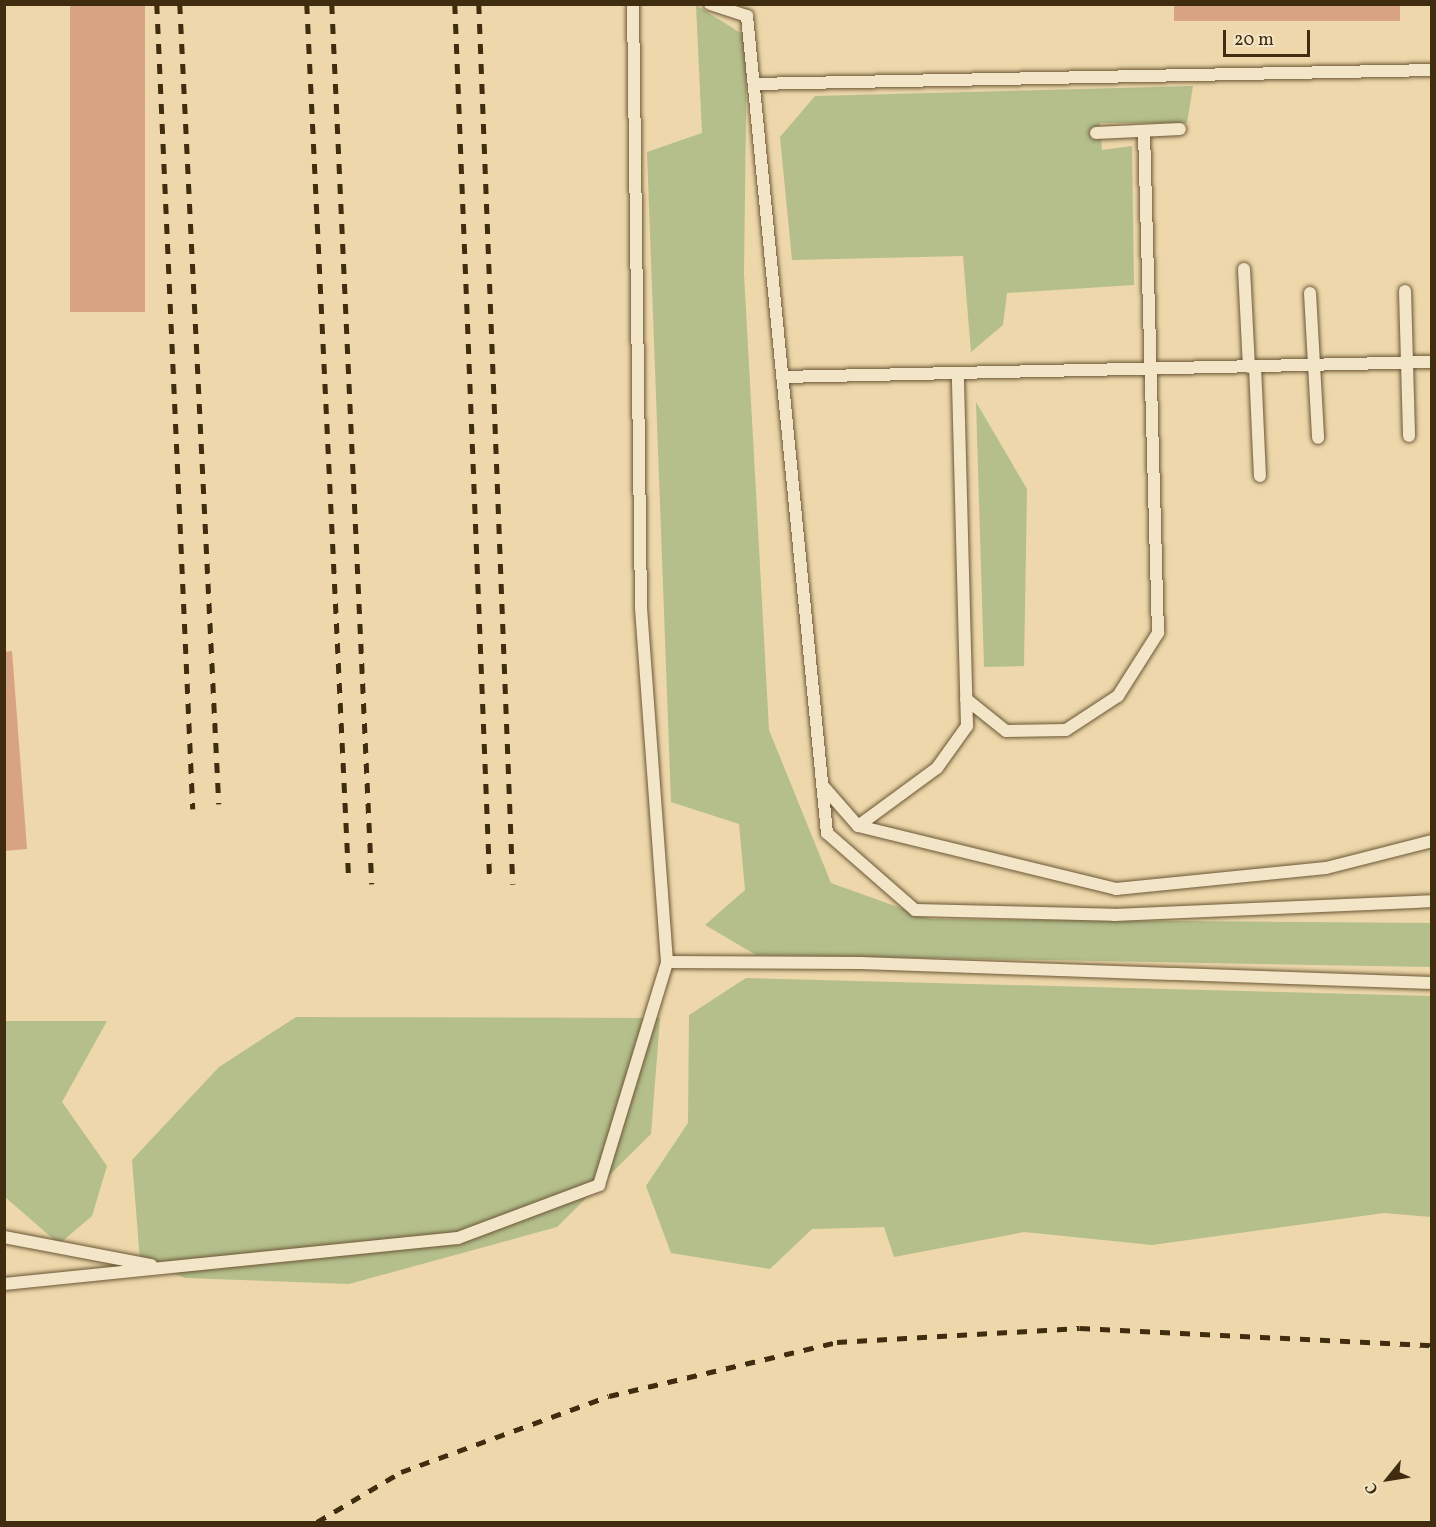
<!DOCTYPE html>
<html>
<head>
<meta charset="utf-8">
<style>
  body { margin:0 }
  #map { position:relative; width:1436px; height:1527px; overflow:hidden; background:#edd7ab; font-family:Vollkorn,serif }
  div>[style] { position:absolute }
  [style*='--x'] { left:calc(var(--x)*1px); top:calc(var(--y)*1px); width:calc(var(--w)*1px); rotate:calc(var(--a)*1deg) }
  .green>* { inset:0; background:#b4bf8c }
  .building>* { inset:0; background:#d8a382; transform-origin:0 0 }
  .roads { filter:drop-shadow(0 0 2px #6b5735) drop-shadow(0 0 2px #6b5735) }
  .service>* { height:12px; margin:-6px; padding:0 6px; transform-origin:6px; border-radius:6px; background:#f3e5c8 }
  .rail>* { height:4.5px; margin-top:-2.25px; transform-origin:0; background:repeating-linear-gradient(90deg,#402c0e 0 10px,transparent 0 20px) }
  span { translate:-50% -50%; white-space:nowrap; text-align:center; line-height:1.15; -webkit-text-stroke:5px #f3e5c8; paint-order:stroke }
  .frame { position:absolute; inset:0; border:6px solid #402c0e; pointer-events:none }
  .north { position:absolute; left:1358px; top:1449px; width:60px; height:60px; -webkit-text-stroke:4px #f3e5c8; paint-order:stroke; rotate:240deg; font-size:16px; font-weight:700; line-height:24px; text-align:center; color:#402c0e }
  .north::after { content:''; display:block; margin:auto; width:21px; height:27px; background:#402c0e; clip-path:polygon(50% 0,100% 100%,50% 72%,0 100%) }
  .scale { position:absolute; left:1223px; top:30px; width:87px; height:27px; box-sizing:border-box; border:3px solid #402c0e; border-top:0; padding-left:8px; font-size:18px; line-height:21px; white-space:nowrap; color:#402c0e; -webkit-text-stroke:4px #f3e5c8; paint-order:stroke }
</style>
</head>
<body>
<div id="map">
  <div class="green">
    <div style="clip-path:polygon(696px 5px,747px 37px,744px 274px,769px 730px,831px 883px,931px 919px,1431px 923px,1431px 967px,756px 955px,705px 925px,745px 890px,739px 824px,671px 802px,647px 152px,702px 133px)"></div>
    <div style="clip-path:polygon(1193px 86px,1187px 123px,1100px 123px,1102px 150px,1132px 146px,1134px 285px,1007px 293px,1003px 325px,971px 352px,963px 256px,792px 260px,780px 137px,815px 96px)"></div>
    <div style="clip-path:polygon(976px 402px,1027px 489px,1024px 666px,984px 667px)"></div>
    <div style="clip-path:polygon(746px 978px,1431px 996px,1431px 1217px,1384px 1213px,1152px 1245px,1024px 1232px,894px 1257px,884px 1227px,812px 1229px,770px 1269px,671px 1253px,646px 1186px,688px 1123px,689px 1015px)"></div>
    <div style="clip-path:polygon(296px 1017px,660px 1018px,651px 1134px,557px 1227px,349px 1284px,185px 1278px,140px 1261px,132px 1160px,219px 1067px)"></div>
    <div style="clip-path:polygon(4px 1021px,107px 1021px,62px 1102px,107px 1166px,92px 1216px,59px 1244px,5px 1197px)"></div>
  </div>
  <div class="building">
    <div style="left:70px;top:4px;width:75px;height:308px"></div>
    <div style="left:1174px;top:4px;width:226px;height:17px"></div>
    <div style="clip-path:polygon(12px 651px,27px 849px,4px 851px,4px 652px)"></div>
  </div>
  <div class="roads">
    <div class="service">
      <div style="--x:710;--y:4;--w:39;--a:18"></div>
      <div style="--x:747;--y:16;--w:821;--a:84.41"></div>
      <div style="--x:827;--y:833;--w:117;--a:41.2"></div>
      <div style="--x:915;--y:910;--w:199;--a:1.4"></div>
      <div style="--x:1114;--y:915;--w:318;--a:-2.5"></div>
      <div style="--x:754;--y:84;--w:678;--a:-1.18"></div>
      <div style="--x:1096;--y:133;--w:84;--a:-2.7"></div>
      <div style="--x:1244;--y:269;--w:98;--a:87.1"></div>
      <div style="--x:1405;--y:291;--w:145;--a:88.4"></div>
      <div style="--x:1310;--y:293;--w:145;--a:86.8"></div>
      <div style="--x:1255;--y:367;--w:109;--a:87.4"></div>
      <div style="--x:782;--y:377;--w:650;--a:-1.32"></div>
      <div style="--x:966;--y:699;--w:51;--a:38.7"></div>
      <div style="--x:1006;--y:731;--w:60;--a:-1"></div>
      <div style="--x:1066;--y:730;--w:62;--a:-33.2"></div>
      <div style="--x:1118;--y:696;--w:75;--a:-57.6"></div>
      <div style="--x:1158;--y:633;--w:502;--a:-91.6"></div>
      <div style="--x:823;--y:786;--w:53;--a:48.8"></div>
      <div style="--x:858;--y:826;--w:266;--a:13.7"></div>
      <div style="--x:1116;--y:889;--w:211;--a:-5.7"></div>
      <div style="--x:1326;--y:868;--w:109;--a:-14.3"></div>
      <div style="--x:858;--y:826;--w:98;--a:-36.3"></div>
      <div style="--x:937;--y:768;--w:52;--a:-54.5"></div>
      <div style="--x:967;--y:726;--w:350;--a:-91.5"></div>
      <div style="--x:667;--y:962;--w:194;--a:0.3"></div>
      <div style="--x:861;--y:963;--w:571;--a:2.01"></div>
      <div style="--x:4;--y:1237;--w:150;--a:10.8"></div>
      <div style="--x:4;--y:1284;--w:456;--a:-5.8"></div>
      <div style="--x:458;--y:1238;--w:151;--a:-20.6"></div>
      <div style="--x:599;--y:1185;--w:233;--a:-73"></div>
      <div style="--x:667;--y:962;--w:356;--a:-94.2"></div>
      <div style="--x:641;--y:607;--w:603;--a:-90.76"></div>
    </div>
  </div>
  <div class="rail">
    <div style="--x:157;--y:4;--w:806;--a:87.44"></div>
    <div style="--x:180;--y:4;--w:801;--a:87.21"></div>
    <div style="--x:307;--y:4;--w:877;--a:87.26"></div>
    <div style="--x:332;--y:4;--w:881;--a:87.4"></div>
    <div style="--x:455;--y:4;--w:879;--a:87.72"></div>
    <div style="--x:479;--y:4;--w:881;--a:87.79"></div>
    <div style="--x:317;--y:1522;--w:98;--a:-30.8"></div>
    <div style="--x:401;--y:1472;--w:221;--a:-20.1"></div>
    <div style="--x:609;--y:1396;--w:234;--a:-13.3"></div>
    <div style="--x:837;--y:1342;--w:243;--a:-3.3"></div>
    <div style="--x:1080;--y:1328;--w:352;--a:2.8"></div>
  </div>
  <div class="frame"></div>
  <div class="north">С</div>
  <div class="scale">20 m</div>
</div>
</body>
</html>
